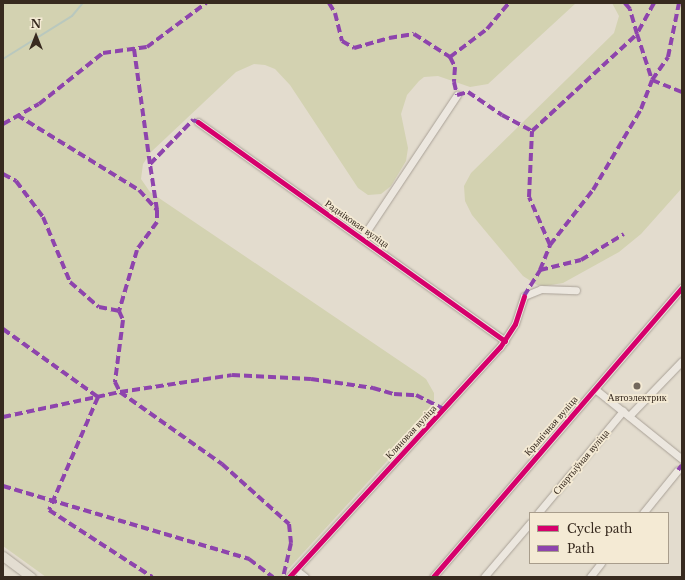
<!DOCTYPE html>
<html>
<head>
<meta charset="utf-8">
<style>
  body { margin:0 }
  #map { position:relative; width:685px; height:580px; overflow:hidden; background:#e3dcce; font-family:"Libre Baskerville",serif }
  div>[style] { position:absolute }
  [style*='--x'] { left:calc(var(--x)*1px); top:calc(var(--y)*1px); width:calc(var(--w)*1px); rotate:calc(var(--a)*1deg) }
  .green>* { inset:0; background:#d3d2b1 }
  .stream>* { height:2px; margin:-1px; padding:0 1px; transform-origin:1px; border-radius:1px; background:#b9c8be }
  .roads { filter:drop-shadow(0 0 1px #a9a197) drop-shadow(0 0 1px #a9a197) }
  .minor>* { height:7px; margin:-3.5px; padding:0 3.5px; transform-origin:3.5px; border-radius:3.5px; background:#ece7df }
  .major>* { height:9px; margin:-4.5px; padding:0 4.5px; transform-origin:4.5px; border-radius:4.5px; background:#e3ddd1 }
  .quiet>* { height:4px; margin-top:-2px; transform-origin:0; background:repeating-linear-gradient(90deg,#8e44ad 0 8px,transparent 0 12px) }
  .cycleway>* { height:5px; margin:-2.5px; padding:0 2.5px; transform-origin:2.5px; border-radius:2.5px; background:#d6006c }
  .dots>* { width:11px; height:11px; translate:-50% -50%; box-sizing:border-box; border:2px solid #f4ead4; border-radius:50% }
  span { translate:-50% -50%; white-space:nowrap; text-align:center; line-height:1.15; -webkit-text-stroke:3.5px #f4ead4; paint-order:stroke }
  .street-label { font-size:10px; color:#372a1f }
  .poi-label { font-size:10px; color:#372a1f }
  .frame { position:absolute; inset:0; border:4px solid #372a1f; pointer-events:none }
  .legend { position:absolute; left:529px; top:512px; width:140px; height:52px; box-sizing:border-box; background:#f4ead4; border:1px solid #a89d8c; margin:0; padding:5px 7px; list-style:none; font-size:12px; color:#372a1f }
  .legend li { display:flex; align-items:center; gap:8px; height:20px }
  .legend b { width:20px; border:1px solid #a89d8c }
  .north { position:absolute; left:16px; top:16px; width:40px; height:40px; -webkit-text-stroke:3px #f4ead4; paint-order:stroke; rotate:0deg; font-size:11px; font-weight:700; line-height:16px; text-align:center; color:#372a1f }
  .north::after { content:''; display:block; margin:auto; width:14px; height:18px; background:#372a1f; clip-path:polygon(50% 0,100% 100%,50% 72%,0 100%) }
</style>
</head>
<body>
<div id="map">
  <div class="green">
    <div style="clip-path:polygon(3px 3px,576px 3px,488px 84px,470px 87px,438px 76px,424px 77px,419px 81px,407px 95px,401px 114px,408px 148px,406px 161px,391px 186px,381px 194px,368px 195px,358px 188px,290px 85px,275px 69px,265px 65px,254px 64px,236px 72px,151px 152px,143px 164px,141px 179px,150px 192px,419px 374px,426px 379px,434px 393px,434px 408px,430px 414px,281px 577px,46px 577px,3px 546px)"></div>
    <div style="clip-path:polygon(612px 3px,682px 3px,682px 188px,641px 234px,619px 252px,563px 283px,545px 286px,537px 285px,523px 276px,472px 215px,465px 201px,464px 186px,471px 173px,614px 33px,619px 16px)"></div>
  </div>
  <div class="stream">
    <div style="--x:3;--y:59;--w:81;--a:-31.9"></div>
    <div style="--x:72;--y:16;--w:17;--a:-50"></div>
  </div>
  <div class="roads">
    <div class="minor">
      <div style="--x:198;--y:122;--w:377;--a:35.5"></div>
      <div style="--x:362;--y:238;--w:172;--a:-56.4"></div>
      <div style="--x:595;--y:389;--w:112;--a:38.8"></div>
      <div style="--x:629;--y:416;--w:76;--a:-46.1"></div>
      <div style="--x:538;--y:513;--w:133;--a:-50.2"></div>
      <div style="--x:643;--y:513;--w:55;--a:-50.9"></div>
      <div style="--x:296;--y:570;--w:11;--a:38"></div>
      <div style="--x:289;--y:577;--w:312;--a:-47.5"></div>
      <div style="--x:500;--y:347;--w:27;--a:-57"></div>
      <div style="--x:515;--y:324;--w:29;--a:-72"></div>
      <div style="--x:524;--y:296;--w:18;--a:-22"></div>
      <div style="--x:541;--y:289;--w:35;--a:2"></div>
      <div style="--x:433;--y:577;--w:382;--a:-49.3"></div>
      <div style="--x:484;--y:577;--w:71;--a:-49.6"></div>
      <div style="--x:590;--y:577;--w:18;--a:-52"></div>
    </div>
    <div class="major">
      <div style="--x:3;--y:556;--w:35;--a:37"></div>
    </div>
  </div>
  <div class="quiet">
    <div style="--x:329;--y:3;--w:12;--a:59"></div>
    <div style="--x:335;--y:13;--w:29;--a:76"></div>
    <div style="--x:342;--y:41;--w:14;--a:30"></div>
    <div style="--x:354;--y:48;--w:36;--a:-16"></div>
    <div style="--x:389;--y:38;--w:25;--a:-9"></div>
    <div style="--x:414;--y:34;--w:43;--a:32.6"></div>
    <div style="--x:450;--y:57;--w:11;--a:63"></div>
    <div style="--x:455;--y:67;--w:15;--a:94"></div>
    <div style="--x:454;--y:82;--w:13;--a:77"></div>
    <div style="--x:457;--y:95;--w:11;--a:-15"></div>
    <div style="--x:468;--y:92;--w:41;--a:34.1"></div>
    <div style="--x:502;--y:115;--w:34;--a:28"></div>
    <div style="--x:654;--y:3;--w:35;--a:119"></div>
    <div style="--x:637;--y:34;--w:48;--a:71.9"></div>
    <div style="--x:652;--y:80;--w:32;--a:22"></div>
    <div style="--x:134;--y:49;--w:116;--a:82.1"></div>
    <div style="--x:450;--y:57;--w:46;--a:-37.1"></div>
    <div style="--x:487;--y:29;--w:34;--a:-50"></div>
    <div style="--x:17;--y:115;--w:143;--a:31.6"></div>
    <div style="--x:139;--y:190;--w:27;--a:48"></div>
    <div style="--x:157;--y:210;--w:12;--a:90"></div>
    <div style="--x:157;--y:222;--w:34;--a:126"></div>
    <div style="--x:137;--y:250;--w:64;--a:106.4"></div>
    <div style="--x:3;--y:124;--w:41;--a:-29.1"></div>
    <div style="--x:39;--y:104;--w:82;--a:-38.6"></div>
    <div style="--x:103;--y:53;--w:44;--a:-7.8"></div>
    <div style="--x:147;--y:47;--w:74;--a:-36.7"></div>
    <div style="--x:3;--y:174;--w:15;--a:28"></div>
    <div style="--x:16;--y:181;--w:45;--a:53.1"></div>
    <div style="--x:43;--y:217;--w:70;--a:67.4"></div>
    <div style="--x:70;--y:282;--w:38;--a:41"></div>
    <div style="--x:99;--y:307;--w:20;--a:11"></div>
    <div style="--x:119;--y:311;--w:10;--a:66"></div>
    <div style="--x:123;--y:320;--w:63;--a:97.4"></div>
    <div style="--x:115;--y:382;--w:11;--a:63"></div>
    <div style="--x:120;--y:392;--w:125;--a:35.2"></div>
    <div style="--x:222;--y:464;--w:90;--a:41.8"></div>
    <div style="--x:289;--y:524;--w:19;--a:84"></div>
    <div style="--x:291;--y:543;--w:35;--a:103"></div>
    <div style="--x:157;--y:210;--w:47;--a:-98.7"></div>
    <div style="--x:150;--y:164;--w:62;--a:-45.7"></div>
    <div style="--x:193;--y:120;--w:5;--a:22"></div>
    <div style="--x:550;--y:245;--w:52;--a:-113.6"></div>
    <div style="--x:529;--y:197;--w:66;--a:-87.4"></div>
    <div style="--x:532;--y:131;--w:143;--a:-42.7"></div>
    <div style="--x:637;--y:34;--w:26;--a:-106"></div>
    <div style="--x:630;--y:9;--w:8;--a:-130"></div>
    <div style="--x:540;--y:270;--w:42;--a:-13.7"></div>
    <div style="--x:581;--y:260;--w:50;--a:-31.2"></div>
    <div style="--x:524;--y:296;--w:31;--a:-58"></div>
    <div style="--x:540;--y:270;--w:27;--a:-68"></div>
    <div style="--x:550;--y:245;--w:70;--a:-52"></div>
    <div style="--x:593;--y:190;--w:94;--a:-59.3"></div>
    <div style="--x:641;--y:109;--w:31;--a:-69"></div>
    <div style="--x:652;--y:80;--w:28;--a:-55"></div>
    <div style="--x:668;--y:57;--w:55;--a:-78.5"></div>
    <div style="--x:3;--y:329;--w:117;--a:35.6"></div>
    <div style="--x:98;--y:397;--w:123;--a:113.4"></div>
    <div style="--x:49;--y:510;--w:123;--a:33"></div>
    <div style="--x:3;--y:417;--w:120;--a:-12.1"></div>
    <div style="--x:120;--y:392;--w:113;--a:-8.6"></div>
    <div style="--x:232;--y:375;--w:79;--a:2.9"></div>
    <div style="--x:311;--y:379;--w:63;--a:8.3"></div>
    <div style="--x:373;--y:388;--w:22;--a:16"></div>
    <div style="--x:394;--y:394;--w:22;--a:3"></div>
    <div style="--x:416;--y:395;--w:31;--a:27"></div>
    <div style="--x:678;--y:470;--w:6;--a:-51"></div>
    <div style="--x:3;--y:486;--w:257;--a:16.5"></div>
    <div style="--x:249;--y:559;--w:30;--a:37"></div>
  </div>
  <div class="cycleway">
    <div style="--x:198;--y:122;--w:377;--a:35.5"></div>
    <div style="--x:289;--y:577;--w:312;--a:-47.5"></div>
    <div style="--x:500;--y:347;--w:27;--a:-57"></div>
    <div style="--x:515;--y:324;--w:29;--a:-72"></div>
    <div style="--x:433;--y:577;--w:382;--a:-49.3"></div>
  </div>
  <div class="dots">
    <div style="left:637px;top:386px;background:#73685c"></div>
  </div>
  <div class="street-label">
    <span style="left:357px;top:224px;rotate:35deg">Радніковая вуліца</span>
    <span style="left:551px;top:426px;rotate:-49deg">Крынічная вуліца</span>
    <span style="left:411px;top:432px;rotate:-47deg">Кляновая вуліца</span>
    <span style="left:581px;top:462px;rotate:-50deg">Спартыўная вуліца</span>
  </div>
  <div class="poi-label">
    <span style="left:637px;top:398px">Автоэлектрик</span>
  </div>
  <div class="frame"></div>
  <ul class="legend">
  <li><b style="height:5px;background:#d6006c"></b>Cycle path</li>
  <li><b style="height:5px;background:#8e44ad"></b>Path</li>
  </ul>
  <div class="north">N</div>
</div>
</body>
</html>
